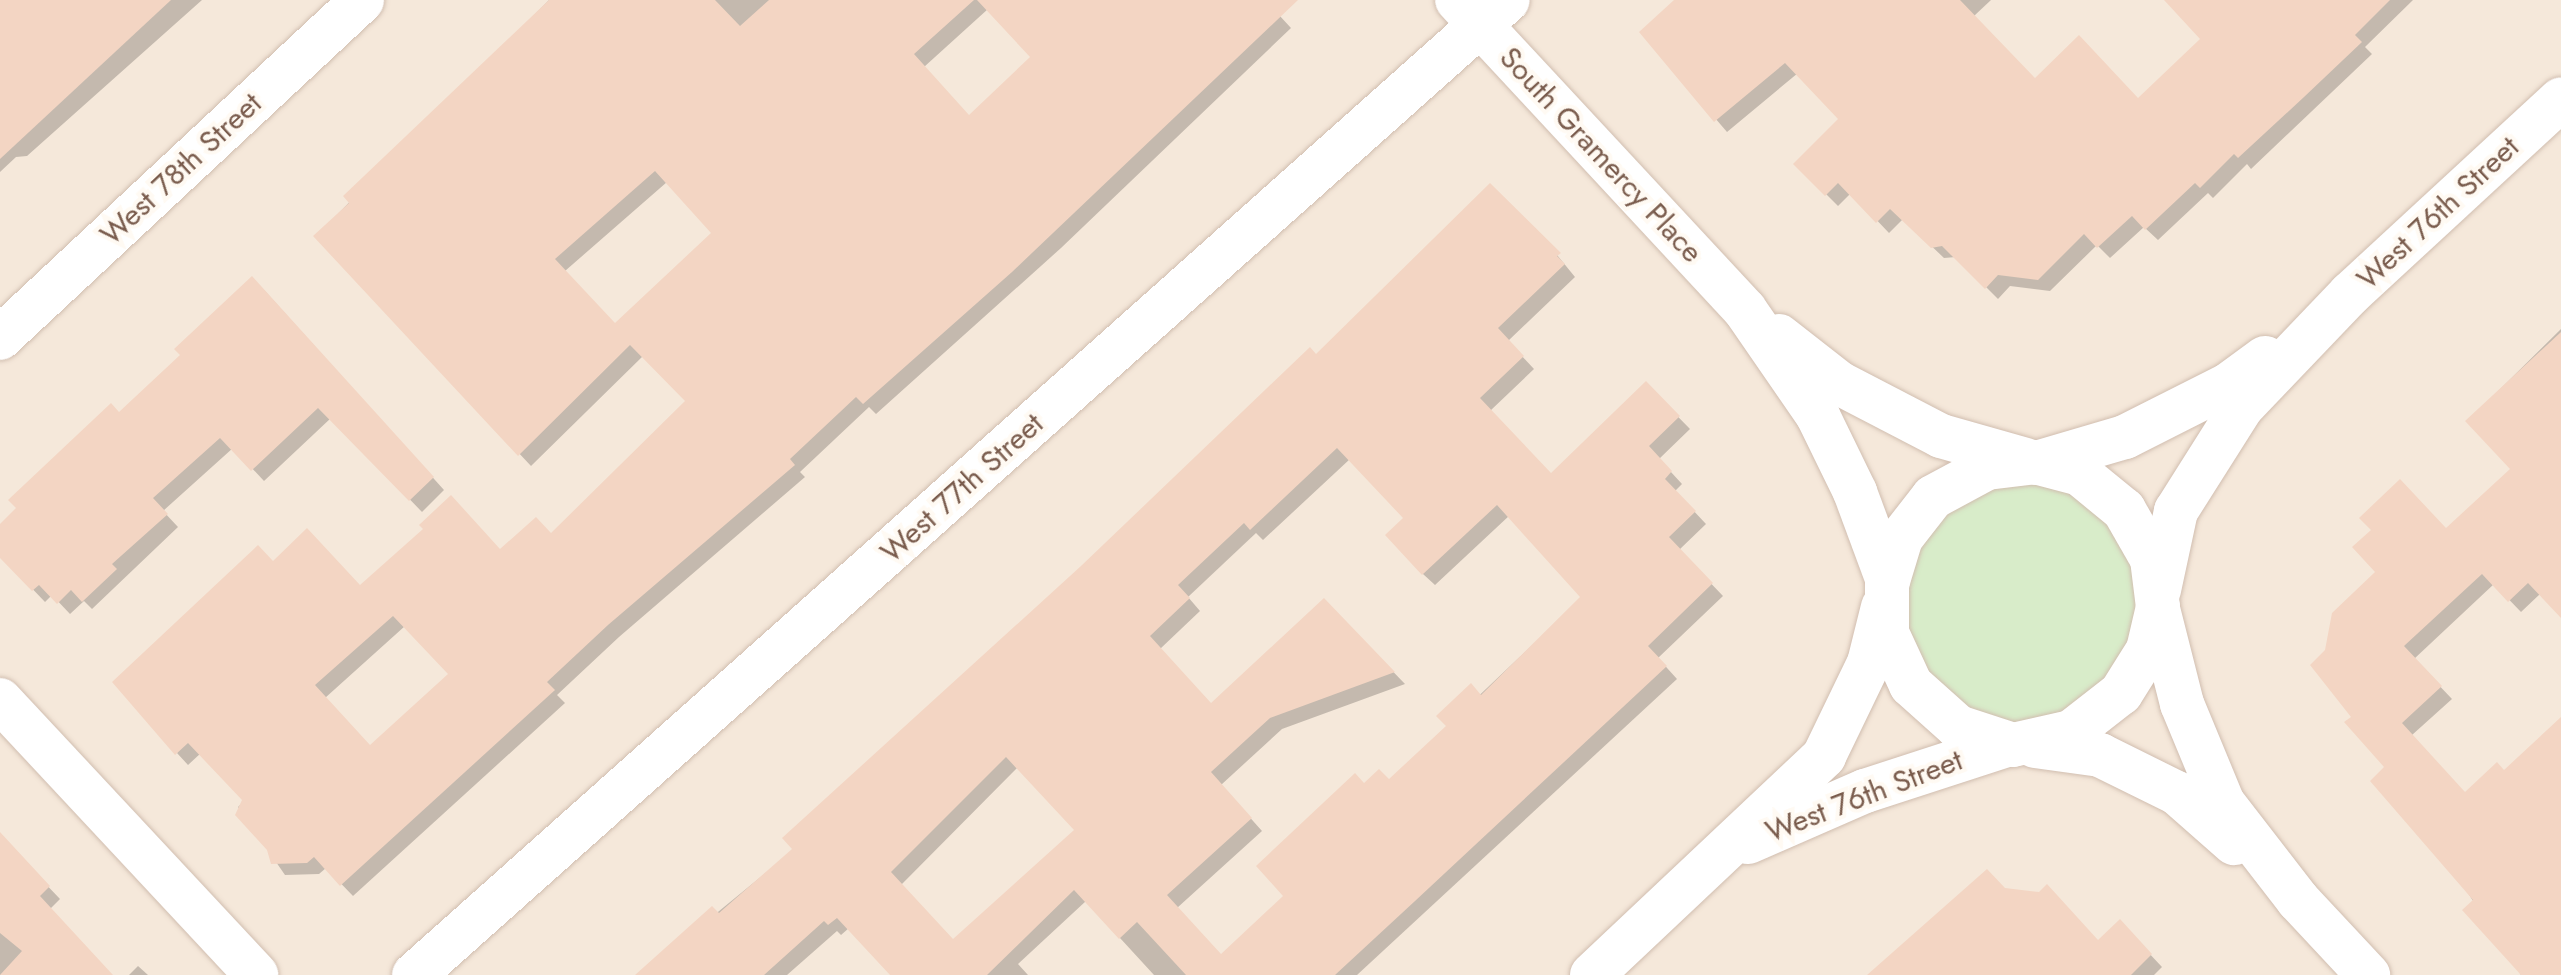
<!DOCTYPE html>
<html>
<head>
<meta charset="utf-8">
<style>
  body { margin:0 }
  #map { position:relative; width:2561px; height:975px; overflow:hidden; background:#fdf6ec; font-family:Jost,sans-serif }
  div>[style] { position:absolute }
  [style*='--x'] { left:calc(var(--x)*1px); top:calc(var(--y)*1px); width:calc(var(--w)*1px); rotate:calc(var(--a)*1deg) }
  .residential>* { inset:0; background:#f5e8da; transform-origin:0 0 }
  .green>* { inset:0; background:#d8ecc9 }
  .shadow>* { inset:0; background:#0003 }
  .building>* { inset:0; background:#f3d5c3 }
  .roads { filter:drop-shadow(0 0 2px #d1beb0) drop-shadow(0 0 2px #d1beb0) }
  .minor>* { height:44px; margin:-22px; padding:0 22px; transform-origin:22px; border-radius:22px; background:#fff }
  span { translate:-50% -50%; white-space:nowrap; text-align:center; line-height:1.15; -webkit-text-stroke:8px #fffaf3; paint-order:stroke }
  .street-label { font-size:30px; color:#7a5c4d }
</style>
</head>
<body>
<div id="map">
  <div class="residential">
    <div style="left:0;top:0;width:2561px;height:975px"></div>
  </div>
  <div class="green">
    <div style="clip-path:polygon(2032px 475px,2077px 487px,2134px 552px,2137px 644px,2061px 724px,2019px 729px,1958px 717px,1918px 674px,1899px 622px,1911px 541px,1941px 505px)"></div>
  </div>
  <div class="shadow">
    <div style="clip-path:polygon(0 0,202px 0,27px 156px,16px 157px,0 172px)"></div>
    <div style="clip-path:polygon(evenodd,549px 0,1296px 0,1279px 15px,1291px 28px,1061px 248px,876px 414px,869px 407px,800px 472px,805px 477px,619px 637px,557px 695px,565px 703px,353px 896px,326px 868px,319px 874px,285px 875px,238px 807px,245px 800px,201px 753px,188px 765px,177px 753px,273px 563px,361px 587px,552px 535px,688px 401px,643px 356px,531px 466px,316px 236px,549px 0,988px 9px,1033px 57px,969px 117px,924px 67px,988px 9px,549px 0,667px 182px,714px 233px,615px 325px,565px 271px,667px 182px,549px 0,405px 626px,451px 674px,370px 747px,325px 698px,405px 626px)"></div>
    <div style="clip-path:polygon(1680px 0,1991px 0,1974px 16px,2035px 81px,2138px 100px,2203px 39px,2166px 0,2413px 0,2365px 47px,2372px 54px,2251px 169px,2247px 164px,2213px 198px,2208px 193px,2158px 240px,2144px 227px,2110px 258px,2097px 245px,2050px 291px,2010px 286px,1998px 299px,1956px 257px,1944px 258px,1903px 219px,1889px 233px,1851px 193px,1838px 206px,1796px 164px,1840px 119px,1798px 73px,1727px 132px,1642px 33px)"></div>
    <div style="clip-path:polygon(evenodd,1535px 228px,1575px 277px,1508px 341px,1534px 369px,1490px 411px,1551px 475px,1646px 384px,1690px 429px,1659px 459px,1682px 484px,1675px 491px,1706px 524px,1679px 550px,1723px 596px,1658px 658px,1677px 679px,1357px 975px,1154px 975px,1086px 901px,1018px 964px,1028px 975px,893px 975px,849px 928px,841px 935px,837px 931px,787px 975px,641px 975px,795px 849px,784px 838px,1317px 357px,1535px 228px,1350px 459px,1406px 518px,1423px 574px,1435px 585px,1510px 515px,1583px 597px,1389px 781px,1365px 785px,1286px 896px,1221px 956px,1177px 908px,1262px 831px,1221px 785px,1282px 729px,1405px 684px,1324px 600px,1212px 705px,1160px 649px,1200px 611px,1188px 597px,1256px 533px,1263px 540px,1350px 459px,1535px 228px,1018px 767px,1077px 831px,954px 941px,901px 885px,1018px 767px)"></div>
    <div style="clip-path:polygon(264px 290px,444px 490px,422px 512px,331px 418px,264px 481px,233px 448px,163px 511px,178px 527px,92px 609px,84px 601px,70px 614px,52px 595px,45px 602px,0 555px,0 526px,19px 509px,11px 500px,111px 405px,119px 414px)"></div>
    <div style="clip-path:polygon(2561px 329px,2561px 615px,2540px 594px,2521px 612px,2494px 584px,2414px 659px,2452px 699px,2412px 735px,2465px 794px,2505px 772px,2561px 720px,2561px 975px,2521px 975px,2354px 717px,2446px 531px,2513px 469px,2468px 421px)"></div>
    <div style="clip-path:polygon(0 836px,60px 899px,50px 909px,111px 975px,0 975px)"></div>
    <div style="clip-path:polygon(2005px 890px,2099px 942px,2131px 934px,2162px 967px,2154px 975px,1873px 975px)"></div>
    <div style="clip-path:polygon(138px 966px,148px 975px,129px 975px)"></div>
  </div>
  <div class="building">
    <div style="clip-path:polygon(0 0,171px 0,0 159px)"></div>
    <div style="clip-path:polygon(evenodd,549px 0,715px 0,740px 26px,769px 0,974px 0,914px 54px,969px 115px,1030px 57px,977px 0,1298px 0,1012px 272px,863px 404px,856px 397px,790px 459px,795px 465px,608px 625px,547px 682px,555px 690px,340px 886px,314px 857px,307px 863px,271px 864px,267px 850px,235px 815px,242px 800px,188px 743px,175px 755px,112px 682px,258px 545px,273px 561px,307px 528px,360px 585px,423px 529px,419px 525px,451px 495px,500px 549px,536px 517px,551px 533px,685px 401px,630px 345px,518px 456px,313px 236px,349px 203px,343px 196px,549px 0,655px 171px,711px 233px,615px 323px,555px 259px,655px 171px,549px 0,393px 616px,448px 674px,370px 745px,315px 685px,393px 616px)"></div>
    <div style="clip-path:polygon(1674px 0,1960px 0,2035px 78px,2079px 35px,2138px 98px,2200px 39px,2164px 0,2390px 0,2355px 35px,2362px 42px,2304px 97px,2238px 158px,2234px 154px,2200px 188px,2195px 183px,2145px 230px,2132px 216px,2097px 248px,2084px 234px,2038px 280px,1998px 275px,1985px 289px,1942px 246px,1931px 248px,1890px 209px,1876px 223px,1838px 183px,1825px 196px,1793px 164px,1838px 119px,1785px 63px,1714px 122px,1639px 32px)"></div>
    <div style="clip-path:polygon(evenodd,1490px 183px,1561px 253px,1557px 256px,1565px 264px,1498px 328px,1524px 356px,1480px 398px,1551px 473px,1646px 381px,1680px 416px,1649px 446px,1672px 471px,1665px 479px,1696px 511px,1669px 537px,1713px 583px,1648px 646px,1667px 666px,1415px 901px,1335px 975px,1186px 975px,1137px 922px,1119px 939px,1074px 890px,987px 975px,890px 975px,837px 918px,828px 925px,824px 921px,764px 975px,635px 975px,712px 906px,719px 913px,792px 849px,782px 838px,1081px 566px,1310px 347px,1316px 354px,1490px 183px,1337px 448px,1403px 518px,1385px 535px,1422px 575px,1497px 505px,1580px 597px,1481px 695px,1471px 683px,1436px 716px,1446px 726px,1389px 779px,1379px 769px,1364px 783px,1355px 773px,1256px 866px,1283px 896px,1221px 954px,1167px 895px,1252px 818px,1211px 772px,1270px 718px,1395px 672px,1324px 598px,1211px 703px,1150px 636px,1190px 598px,1178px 585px,1244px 523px,1250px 530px,1337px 448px,1490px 183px,1006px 757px,1074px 830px,953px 939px,891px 872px,1006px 757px)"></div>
    <div style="clip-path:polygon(252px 276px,434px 477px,409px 501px,318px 408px,251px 471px,220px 438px,153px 498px,168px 514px,112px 564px,117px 569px,82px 602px,71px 590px,57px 604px,39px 585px,32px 591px,0 558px,0 524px,16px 508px,8px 500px,111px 403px,119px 412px,180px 355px,174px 349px)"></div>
    <div style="clip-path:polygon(2561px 332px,2561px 618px,2528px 583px,2508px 602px,2482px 574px,2404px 646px,2442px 686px,2402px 723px,2465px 792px,2497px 762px,2504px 770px,2561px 717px,2561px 975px,2521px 975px,2462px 910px,2473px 900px,2370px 781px,2384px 767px,2344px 722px,2351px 717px,2310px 665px,2325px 650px,2332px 613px,2375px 572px,2352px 547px,2371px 530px,2359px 518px,2400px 479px,2446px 528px,2510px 469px,2465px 421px)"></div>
    <div style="clip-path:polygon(0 832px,50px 886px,40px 896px,113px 975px,0 975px,22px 951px,0 933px)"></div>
    <div style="clip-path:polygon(1987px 869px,2005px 888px,2039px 892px,2047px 884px,2098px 940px,2120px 919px,2152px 954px,2131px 975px,1867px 975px)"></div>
  </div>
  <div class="roads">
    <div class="minor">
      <div style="--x:1457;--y:0;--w:423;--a:47.1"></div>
      <div style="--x:1745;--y:310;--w:129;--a:55.4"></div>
      <div style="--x:1818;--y:416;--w:85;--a:64"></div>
      <div style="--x:1855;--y:492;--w:95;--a:69.7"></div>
      <div style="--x:1779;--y:336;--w:76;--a:38.1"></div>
      <div style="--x:1839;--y:383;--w:115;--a:27.5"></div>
      <div style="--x:1941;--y:436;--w:88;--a:15.8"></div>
      <div style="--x:0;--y:338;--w:495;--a:-43"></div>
      <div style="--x:2035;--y:462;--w:47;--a:14.9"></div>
      <div style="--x:2080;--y:474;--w:57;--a:39.3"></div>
      <div style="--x:2124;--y:510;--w:56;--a:60.3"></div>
      <div style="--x:2152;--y:559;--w:48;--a:82.9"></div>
      <div style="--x:2158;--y:607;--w:44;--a:103.1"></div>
      <div style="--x:2148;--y:650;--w:51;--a:122.1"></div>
      <div style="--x:2121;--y:693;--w:63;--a:142"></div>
      <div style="--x:2071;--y:732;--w:59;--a:167.4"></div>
      <div style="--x:2013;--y:745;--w:58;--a:-161.9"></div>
      <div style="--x:1958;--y:727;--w:63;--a:-138.2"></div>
      <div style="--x:1911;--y:685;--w:57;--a:-114.8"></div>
      <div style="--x:1887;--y:633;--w:49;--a:-90"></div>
      <div style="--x:1887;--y:584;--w:48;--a:-73.1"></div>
      <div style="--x:1901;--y:538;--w:52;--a:-52"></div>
      <div style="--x:1933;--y:497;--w:61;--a:-28.2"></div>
      <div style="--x:1987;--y:468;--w:48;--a:-7.1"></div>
      <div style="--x:2036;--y:463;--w:93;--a:-16.3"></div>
      <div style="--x:2125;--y:437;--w:115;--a:-26.8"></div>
      <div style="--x:2228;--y:385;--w:46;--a:-36.1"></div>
      <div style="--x:2159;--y:590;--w:81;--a:-77.9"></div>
      <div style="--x:2176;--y:511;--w:122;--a:-57.7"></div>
      <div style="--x:2241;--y:408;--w:158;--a:-46.3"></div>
      <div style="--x:2350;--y:294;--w:287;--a:-42.7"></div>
      <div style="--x:2158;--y:609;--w:98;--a:75.8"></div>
      <div style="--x:2182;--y:704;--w:107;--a:67.5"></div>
      <div style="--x:2223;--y:803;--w:123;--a:52.3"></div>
      <div style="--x:2298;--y:900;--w:103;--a:47"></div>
      <div style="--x:0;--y:700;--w:376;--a:47"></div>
      <div style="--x:2035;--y:746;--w:66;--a:7.9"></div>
      <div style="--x:2100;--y:755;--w:86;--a:26.3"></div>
      <div style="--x:2177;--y:793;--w:76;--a:41.3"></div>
      <div style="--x:1748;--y:842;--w:128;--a:-23.6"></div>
      <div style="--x:1865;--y:791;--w:152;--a:-18"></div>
      <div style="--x:414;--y:975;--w:1465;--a:-41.71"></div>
      <div style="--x:1592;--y:975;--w:319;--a:-43.3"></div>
      <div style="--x:1824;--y:756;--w:103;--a:-64.2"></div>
      <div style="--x:1869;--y:663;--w:58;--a:-76"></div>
    </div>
  </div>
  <div class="street-label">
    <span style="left:1601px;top:155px;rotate:47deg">South Gramercy Place</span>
    <span style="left:181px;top:169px;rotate:-43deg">West 78th Street</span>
    <span style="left:2438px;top:213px;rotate:-43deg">West 76th Street</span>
    <span style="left:962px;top:488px;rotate:-42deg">West 77th Street</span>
    <span style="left:1864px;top:796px;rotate:-21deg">West 76th Street</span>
  </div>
</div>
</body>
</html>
